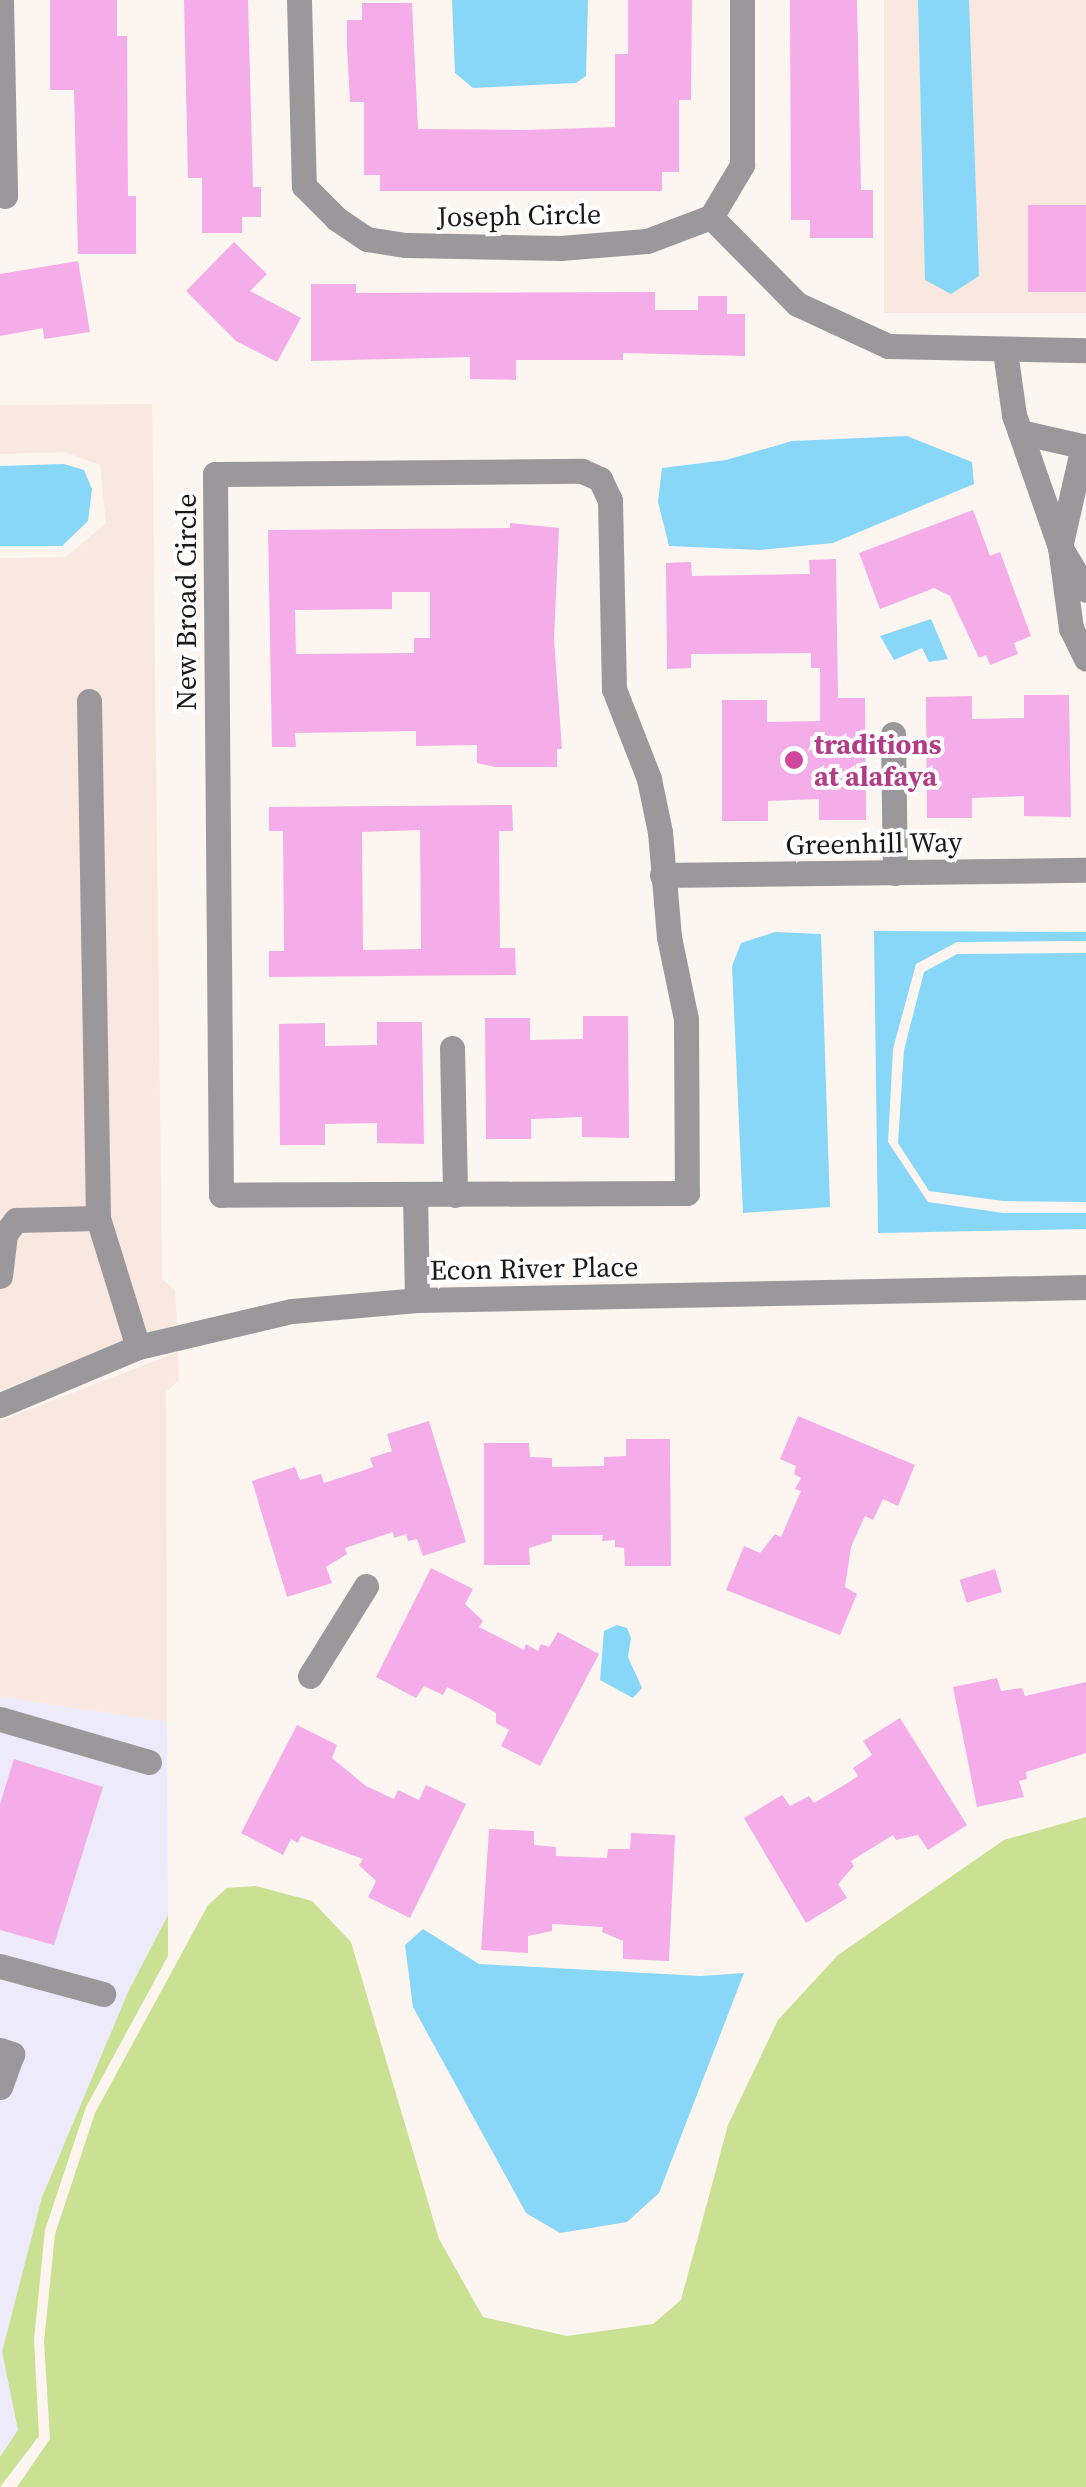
<!DOCTYPE html>
<html>
<head>
<meta charset="utf-8">
<style>
  body { margin:0 }
  #map { position:relative; width:1086px; height:2487px; overflow:hidden; background:#fdf5f0; font-family:"Source Serif 4",serif }
  div>[style] { position:absolute }
  [style*='--x'] { left:calc(var(--x)*1px); top:calc(var(--y)*1px); width:calc(var(--w)*1px); rotate:calc(var(--a)*1deg) }
  .built>* { inset:0; background:#f8e8df; transform-origin:0 0 }
  .industrial>* { inset:0; background:#edeafc }
  .green>* { inset:0; background:#cae093 }
  .water>* { inset:0; background:#88d7f9 }
  .building>* { inset:0; background:#f5ade9; transform-origin:0 0 }
  .minor>* { height:25px; margin:-12.5px; padding:0 12.5px; transform-origin:12.5px; border-radius:12.5px; background:#9a989b }
  .dots>* { width:28px; height:28px; translate:-50% -50%; box-sizing:border-box; border:5px solid #fff; border-radius:50% }
  span { translate:-50% -50%; white-space:nowrap; text-align:center; line-height:1.15; -webkit-text-stroke:8px #fff; paint-order:stroke }
  .street-label { font-size:28px; color:#1b1817 }
  .hotel-label { font-size:28px; color:#b23c85; font-weight:700 }
  .left { translate:0 -50%; text-align:left }
</style>
</head>
<body>
<div id="map">
  <div class="built">
    <div style="left:884px;top:0;width:202px;height:313px"></div>
    <div style="clip-path:polygon(152px 404px,162px 1279px,175px 1290px,177px 1324px,0 1390px,0 558px,66px 557px,106px 523px,100px 465px,64px 452px,0 454px,0 405px)"></div>
    <div style="clip-path:polygon(178px 1352px,179px 1380px,166px 1392px,167px 1722px,0 1697px,0 1421px)"></div>
  </div>
  <div class="industrial">
    <div style="clip-path:polygon(0 1697px,167px 1722px,168px 1915px,128px 1992px,42px 2197px,2px 2352px,18px 2430px,0 2457px)"></div>
  </div>
  <div class="green">
    <div style="clip-path:polygon(1086px 1817px,1086px 2487px,17px 2487px,50px 2439px,44px 2342px,55px 2234px,95px 2113px,208px 1905px,227px 1888px,256px 1886px,312px 1901px,351px 1942px,439px 2239px,483px 2317px,567px 2336px,653px 2324px,681px 2300px,728px 2125px,778px 2020px,838px 1955px,1004px 1840px)"></div>
    <div style="clip-path:polygon(168px 1915px,168px 1956px,86px 2107px,45px 2230px,34px 2340px,39px 2436px,0 2487px,0 2457px,18px 2430px,2px 2352px,42px 2197px,128px 1992px)"></div>
  </div>
  <div class="water">
    <div style="clip-path:polygon(452px 0,588px 0,586px 76px,576px 83px,473px 88px,455px 73px)"></div>
    <div style="clip-path:polygon(918px 0,969px 0,979px 276px,951px 294px,925px 280px)"></div>
    <div style="clip-path:polygon(907px 436px,972px 462px,974px 484px,833px 543px,760px 550px,669px 546px,658px 502px,662px 468px,726px 460px,792px 441px)"></div>
    <div style="clip-path:polygon(64px 464px,84px 470px,92px 489px,88px 521px,62px 546px,0 546px,0 466px)"></div>
    <div style="clip-path:polygon(931px 619px,948px 659px,929px 662px,922px 648px,894px 660px,880px 636px)"></div>
    <div style="clip-path:polygon(874px 931px,1086px 932px,1086px 941px,957px 942px,916px 964px,893px 1049px,888px 1142px,928px 1202px,1003px 1213px,1086px 1213px,1086px 1229px,878px 1233px)"></div>
    <div style="clip-path:polygon(775px 932px,821px 934px,830px 1207px,743px 1213px,732px 966px,741px 943px)"></div>
    <div style="clip-path:polygon(1086px 953px,1086px 1202px,1003px 1201px,929px 1191px,898px 1143px,904px 1050px,924px 972px,957px 954px)"></div>
    <div style="clip-path:polygon(617px 1625px,627px 1628px,631px 1638px,628px 1657px,642px 1688px,633px 1698px,600px 1680px,604px 1631px)"></div>
    <div style="clip-path:polygon(423px 1929px,479px 1964px,701px 1976px,744px 1973px,659px 2193px,627px 2222px,560px 2233px,526px 2213px,413px 2007px,405px 1945px)"></div>
  </div>
  <div class="building">
    <div style="clip-path:polygon(50px 0,117px 0,117px 36px,127px 36px,128px 196px,136px 196px,136px 254px,78px 254px,74px 90px,50px 90px)"></div>
    <div style="clip-path:polygon(184px 0,248px 0,253px 187px,261px 187px,261px 217px,242px 217px,242px 233px,202px 233px,202px 178px,188px 178px)"></div>
    <div style="clip-path:polygon(628px 0,692px 0,691px 100px,679px 100px,679px 172px,662px 172px,662px 191px,380px 191px,380px 175px,364px 175px,364px 102px,350px 102px,347px 47px,347px 20px,362px 20px,362px 3px,412px 3px,418px 129px,526px 130px,615px 127px,615px 54px,628px 54px)"></div>
    <div style="clip-path:polygon(790px 0,857px 0,861px 190px,873px 190px,873px 238px,810px 238px,810px 220px,791px 220px)"></div>
    <div style="left:1028px;top:205px;width:58px;height:87px"></div>
    <div style="clip-path:polygon(234px 242px,267px 274px,250px 291px,301px 318px,277px 362px,236px 341px,186px 291px)"></div>
    <div style="clip-path:polygon(78px 261px,90px 332px,44px 339px,43px 328px,0 336px,0 274px)"></div>
    <div style="clip-path:polygon(311px 284px,356px 284px,356px 293px,655px 292px,655px 310px,698px 310px,698px 296px,727px 296px,727px 314px,745px 314px,745px 356px,623px 353px,623px 360px,516px 360px,516px 380px,470px 379px,470px 357px,311px 361px)"></div>
    <div style="clip-path:polygon(973px 510px,990px 556px,1000px 552px,1031px 636px,1014px 643px,1018px 654px,990px 665px,986px 655px,979px 658px,950px 596px,934px 588px,880px 609px,859px 553px)"></div>
    <div style="clip-path:polygon(evenodd,510px 523px,559px 528px,554px 639px,562px 749px,557px 749px,557px 767px,495px 767px,477px 763px,477px 745px,416px 746px,416px 731px,295px 733px,296px 747px,272px 747px,268px 530px,510px 528px,510px 523px,392px 592px,430px 592px,430px 638px,414px 638px,414px 653px,296px 654px,295px 610px,392px 609px,392px 592px)"></div>
    <div style="clip-path:polygon(836px 559px,838px 698px,865px 698px,866px 820px,819px 820px,819px 799px,768px 801px,768px 821px,722px 821px,722px 700px,767px 700px,767px 722px,820px 721px,820px 668px,811px 668px,811px 653px,691px 654px,691px 668px,667px 669px,666px 563px,691px 562px,692px 576px,810px 574px,809px 560px)"></div>
    <div style="clip-path:polygon(1024px 695px,1069px 695px,1071px 817px,1024px 816px,1024px 796px,972px 798px,972px 818px,927px 818px,926px 697px,972px 696px,972px 719px,1024px 718px)"></div>
    <div style="clip-path:polygon(evenodd,512px 805px,513px 831px,499px 831px,500px 948px,515px 948px,516px 975px,269px 977px,269px 951px,284px 951px,283px 831px,269px 831px,269px 807px,512px 805px,420px 830px,421px 949px,363px 950px,362px 832px,420px 830px)"></div>
    <div style="clip-path:polygon(583px 1016px,628px 1016px,629px 1138px,582px 1137px,582px 1117px,531px 1119px,531px 1139px,486px 1139px,485px 1018px,530px 1018px,530px 1040px,583px 1039px)"></div>
    <div style="clip-path:polygon(377px 1022px,422px 1022px,424px 1144px,377px 1143px,377px 1123px,325px 1124px,325px 1145px,280px 1145px,279px 1024px,325px 1023px,325px 1046px,377px 1045px)"></div>
    <div style="clip-path:polygon(798px 1416px,915px 1465px,898px 1506px,883px 1499px,873px 1520px,865px 1516px,851px 1547px,845px 1587px,857px 1594px,840px 1635px,726px 1590px,744px 1546px,760px 1553px,775px 1534px,781px 1537px,801px 1491px,795px 1489px,801px 1478px,794px 1474px,796px 1466px,780px 1459px)"></div>
    <div style="clip-path:polygon(429px 1421px,466px 1542px,423px 1556px,417px 1539px,408px 1541px,406px 1534px,394px 1538px,393px 1532px,345px 1548px,347px 1554px,326px 1567px,332px 1583px,287px 1597px,252px 1481px,295px 1467px,300px 1480px,321px 1474px,324px 1483px,359px 1472px,373px 1467px,370px 1458px,392px 1451px,387px 1434px)"></div>
    <div style="clip-path:polygon(626px 1439px,670px 1439px,671px 1566px,625px 1566px,624px 1548px,615px 1547px,615px 1540px,602px 1541px,603px 1535px,552px 1535px,552px 1541px,529px 1548px,530px 1565px,484px 1565px,484px 1443px,529px 1443px,530px 1457px,552px 1458px,552px 1467px,604px 1466px,604px 1457px,626px 1456px)"></div>
    <div style="clip-path:polygon(431px 1568px,473px 1589px,465px 1604px,483px 1621px,479px 1627px,524px 1650px,526px 1644px,538px 1651px,541px 1644px,549px 1647px,558px 1632px,599px 1654px,540px 1766px,501px 1746px,509px 1730px,496px 1723px,496px 1713px,473px 1700px,447px 1687px,443px 1695px,424px 1686px,416px 1698px,376px 1677px)"></div>
    <div style="left:995px;top:1569px;width:24px;height:37px;rotate:73deg"></div>
    <div style="clip-path:polygon(997px 1678px,1001px 1691px,1022px 1688px,1025px 1696px,1086px 1682px,1086px 1753px,1026px 1772px,1027px 1779px,1019px 1781px,1024px 1797px,977px 1807px,953px 1687px)"></div>
    <div style="clip-path:polygon(900px 1718px,967px 1825px,928px 1850px,918px 1835px,896px 1840px,893px 1835px,851px 1861px,854px 1866px,838px 1884px,847px 1898px,806px 1923px,744px 1818px,782px 1795px,790px 1806px,809px 1796px,814px 1803px,846px 1784px,858px 1776px,853px 1768px,872px 1755px,863px 1741px)"></div>
    <div style="clip-path:polygon(297px 1725px,337px 1745px,332px 1758px,366px 1786px,394px 1799px,398px 1790px,419px 1800px,426px 1785px,466px 1804px,410px 1918px,368px 1897px,376px 1881px,359px 1865px,363px 1859px,301px 1836px,298px 1843px,291px 1839px,283px 1855px,241px 1833px)"></div>
    <div style="clip-path:polygon(14px 1759px,103px 1787px,54px 1945px,0 1930px,0 1804px)"></div>
    <div style="clip-path:polygon(489px 1829px,534px 1831px,534px 1845px,556px 1847px,556px 1856px,607px 1858px,608px 1849px,630px 1849px,631px 1833px,675px 1835px,669px 1961px,623px 1959px,623px 1941px,602px 1932px,603px 1927px,552px 1924px,552px 1931px,528px 1936px,528px 1953px,481px 1950px)"></div>
  </div>
  <div class="minor">
    <div style="--x:1;--y:0;--w:196;--a:88.8"></div>
    <div style="--x:299;--y:0;--w:186;--a:88.5"></div>
    <div style="--x:304;--y:186;--w:47;--a:45"></div>
    <div style="--x:337;--y:219;--w:36;--a:34"></div>
    <div style="--x:367;--y:239;--w:39;--a:9"></div>
    <div style="--x:406;--y:245;--w:154;--a:1.1"></div>
    <div style="--x:560;--y:248;--w:87;--a:-4.6"></div>
    <div style="--x:647;--y:241;--w:68;--a:-20.6"></div>
    <div style="--x:711;--y:217;--w:61;--a:-59.2"></div>
    <div style="--x:742;--y:165;--w:165;--a:-90"></div>
    <div style="--x:711;--y:217;--w:122;--a:45.3"></div>
    <div style="--x:797;--y:304;--w:100;--a:24.8"></div>
    <div style="--x:888;--y:346;--w:198;--a:1.2"></div>
    <div style="--x:1005;--y:351;--w:65;--a:82"></div>
    <div style="--x:1014;--y:415;--w:140;--a:70.8"></div>
    <div style="--x:1060;--y:547;--w:50;--a:58.8"></div>
    <div style="--x:1020;--y:432;--w:68;--a:12.8"></div>
    <div style="--x:1083;--y:446;--w:104;--a:102.8"></div>
    <div style="--x:1060;--y:547;--w:82;--a:82.3"></div>
    <div style="--x:1071;--y:628;--w:34;--a:64"></div>
    <div style="--x:582;--y:471;--w:20;--a:24"></div>
    <div style="--x:600;--y:479;--w:23;--a:65"></div>
    <div style="--x:610;--y:500;--w:189;--a:88.8"></div>
    <div style="--x:614;--y:689;--w:97;--a:68.7"></div>
    <div style="--x:649;--y:779;--w:54;--a:78.3"></div>
    <div style="--x:660;--y:832;--w:105;--a:85.1"></div>
    <div style="--x:669;--y:937;--w:84;--a:78.3"></div>
    <div style="--x:686;--y:1019;--w:174;--a:89.7"></div>
    <div style="--x:687;--y:1193;--w:466;--a:179.8"></div>
    <div style="--x:221;--y:1195;--w:721;--a:-90.48"></div>
    <div style="--x:215;--y:474;--w:367;--a:-0.5"></div>
    <div style="--x:89;--y:701;--w:517;--a:89"></div>
    <div style="--x:98;--y:1218;--w:135;--a:72.8"></div>
    <div style="--x:893;--y:734;--w:139;--a:89.2"></div>
    <div style="--x:662;--y:875;--w:424;--a:-0.7"></div>
    <div style="--x:452;--y:1048;--w:147;--a:88.8"></div>
    <div style="--x:415;--y:1195;--w:105;--a:88.9"></div>
    <div style="--x:0;--y:1276;--w:42;--a:-83.2"></div>
    <div style="--x:5;--y:1234;--w:18;--a:-52"></div>
    <div style="--x:16;--y:1220;--w:82;--a:-1.4"></div>
    <div style="--x:0;--y:1405;--w:150;--a:-22.8"></div>
    <div style="--x:138;--y:1347;--w:158;--a:-13.2"></div>
    <div style="--x:292;--y:1311;--w:125;--a:-5"></div>
    <div style="--x:417;--y:1300;--w:669;--a:-1.11"></div>
    <div style="--x:310;--y:1676;--w:106;--a:-58.1"></div>
    <div style="--x:0;--y:1719;--w:155;--a:16.1"></div>
    <div style="--x:0;--y:1966;--w:107;--a:15.2"></div>
    <div style="--x:0;--y:2050;--w:13;--a:18"></div>
    <div style="--x:12;--y:2054;--w:35;--a:110"></div>
  </div>
  <div class="dots">
    <div style="left:794px;top:760px;background:#d1479c"></div>
  </div>
  <div class="street-label">
    <span style="left:519px;top:215px;rotate:-1deg">Joseph Circle</span>
    <span style="left:186px;top:602px;rotate:-90deg">New Broad Circle</span>
    <span style="left:874px;top:843px;rotate:-1deg">Greenhill Way</span>
    <span style="left:534px;top:1268px;rotate:-1deg">Econ River Place</span>
  </div>
  <div class="hotel-label">
    <span class="left" style="left:814px;top:760px">traditions<br>at alafaya</span>
  </div>
</div>
</body>
</html>
